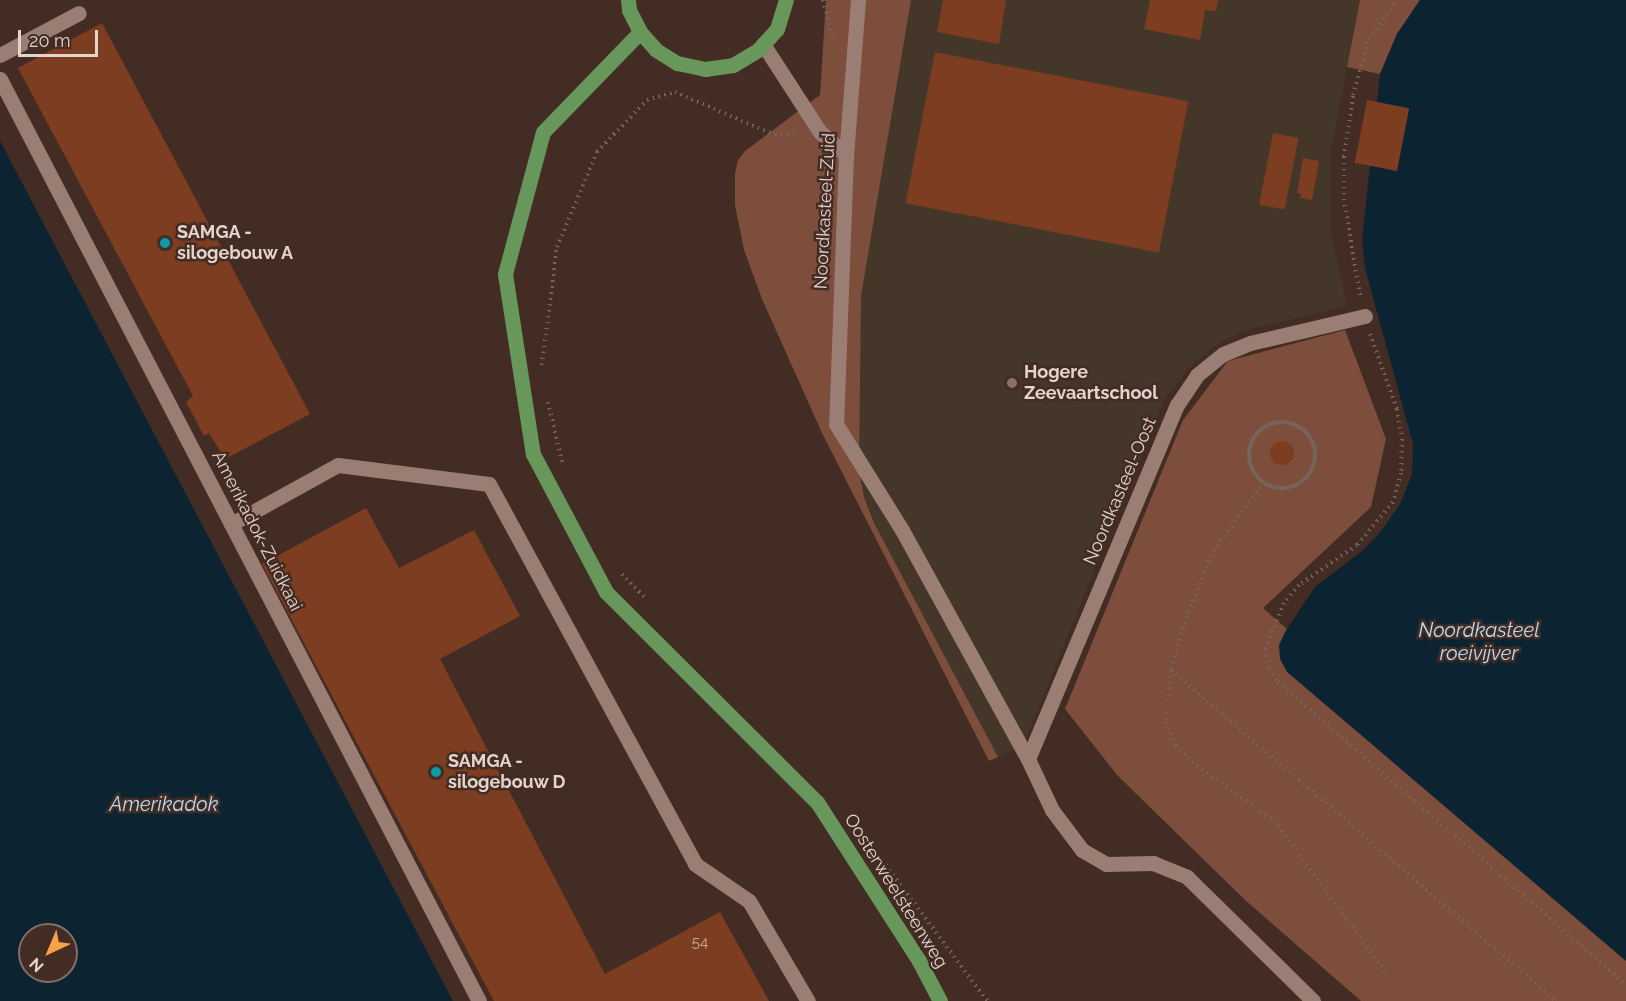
<!DOCTYPE html>
<html>
<head>
<meta charset="utf-8">
<style>
  body { margin:0 }
  #map { position:relative; width:1626px; height:1001px; overflow:hidden; background:#432c23; font-family:Raleway,sans-serif }
  div>[style] { position:absolute }
  [style*='--x'] { left:calc(var(--x)*1px); top:calc(var(--y)*1px); width:calc(var(--w)*1px); rotate:calc(var(--a)*1deg) }
  .education>* { inset:0; background:#443729 }
  .green>* { inset:0; background:#7c4e3b }
  .water>* { inset:0; background:#0c2431 }
  .building>* { inset:0; background:#7d3d21; transform-origin:0 0 }
  .round { border-radius:50% }
  .path>* { height:4px; margin-top:-2px; transform-origin:0; background:repeating-linear-gradient(90deg,#77635b 0 1.5px,transparent 0 6px) }
  .path>.ring { margin:-2px; padding:0; box-sizing:content-box; background:none; border:4px solid #77635b; border-radius:50% }
  .minor>* { height:15px; margin:-7.5px; padding:0 7.5px; transform-origin:7.5px; border-radius:7.5px; background:#9a7e74 }
  .major>* { height:15px; margin:-7.5px; padding:0 7.5px; transform-origin:7.5px; border-radius:7.5px; background:#68975b }
  .dots>* { width:16px; height:16px; translate:-50% -50%; box-sizing:border-box; border:3px solid #432c23; border-radius:50% }
  span { translate:-50% -50%; white-space:nowrap; text-align:center; line-height:1.15; -webkit-text-stroke:5px #432c23; paint-order:stroke }
  .number-label { font-size:15px; color:#caaea3 }
  .number-label span { -webkit-text-stroke-width:0 }
  .street-label { font-size:18px; color:#e3d4ce }
  .poi-label { font-size:18px; color:#e3d4ce; font-weight:700 }
  .left { translate:0 -50%; text-align:left }
  .water-label { font-size:20px; color:#b6dcf3; font-style:italic }
  .north { position:absolute; left:18px; top:923px; width:60px; height:60px; box-sizing:border-box; background:#432c23; border:2px solid #836f67; border-radius:50%; rotate:224deg; font-size:16px; font-weight:700; line-height:24px; text-align:center; color:#e3d4ce }
  .north::after { content:''; display:block; margin:auto; width:21px; height:27px; background:#f7a248; clip-path:polygon(50% 0,100% 100%,50% 72%,0 100%) }
  .scale { position:absolute; left:18px; top:30px; width:80px; height:27px; box-sizing:border-box; border:3px solid #e3d4ce; border-top:0; padding-left:8px; font-size:18px; line-height:21px; white-space:nowrap; color:#e3d4ce; -webkit-text-stroke:4px #432c23; paint-order:stroke }
</style>
</head>
<body>
<div id="map">
  <div class="education">
    <div style="clip-path:polygon(875px 0,1360px 0,1330px 155px,1331px 233px,1347px 306px,1243px 331px,1217px 344px,1194px 362px,1164px 400px,1023px 745px,998px 757px,874px 523px,864px 497px,859px 471px,849px 408px)"></div>
  </div>
  <div class="green">
    <div style="clip-path:polygon(826px 0,911px 0,861px 296px,859px 471px,864px 497px,874px 523px,998px 757px,989px 761px,822px 433px,762px 299px,744px 250px,735px 205px,735px 173px,738px 160px,745px 151px,820px 95px)"></div>
    <div style="clip-path:polygon(1360px 0,1420px 0,1397px 34px,1380px 74px,1347px 67px)"></div>
    <div style="clip-path:polygon(1345px 330px,1386px 439px,1371px 507px,1263px 608px,1626px 926px,1626px 1001px,1361px 1001px,1245px 900px,1117px 775px,1065px 709px,1183px 420px,1228px 361px)"></div>
  </div>
  <div class="water">
    <div style="clip-path:polygon(1420px 0,1626px 0,1626px 961px,1300px 683px,1287px 672px,1280px 659px,1279px 645px,1285px 632px,1315px 587px,1362px 551px,1382px 530px,1400px 504px,1412px 474px,1413px 444px,1365px 268px,1362px 239px,1380px 74px,1397px 34px)"></div>
    <div style="clip-path:polygon(evenodd,0 141px,90px 312px,453px 1001px,0 1001px,0 141px,30px 935px,66px 935px,66px 971px,30px 971px,30px 935px)"></div>
  </div>
  <div class="building">
    <div style="clip-path:polygon(943px 0,1006px 0,999px 44px,937px 32px)"></div>
    <div style="clip-path:polygon(1150px 0,1218px 0,1216px 11px,1205px 10px,1200px 40px,1144px 29px)"></div>
    <div style="clip-path:polygon(102px 23px,310px 414px,225px 459px,209px 433px,204px 436px,186px 402px,193px 396px,18px 68px)"></div>
    <div style="left:935px;top:52px;width:258px;height:154px;rotate:11deg"></div>
    <div style="left:1367px;top:100px;width:43px;height:64px;rotate:11deg"></div>
    <div style="left:1273px;top:133px;width:26px;height:73px;rotate:11deg"></div>
    <div style="clip-path:polygon(1303px 158px,1319px 161px,1312px 200px,1300px 198px,1301px 194px,1297px 193px)"></div>
    <div class="round" style="left:1270px;top:441px;width:24px;height:24px"></div>
    <div style="clip-path:polygon(366px 508px,399px 568px,474px 530px,520px 616px,440px 659px,605px 974px,720px 912px,769px 1001px,494px 1001px,262px 564px)"></div>
  </div>
  <div class="path">
    <div style="--x:823;--y:0;--w:38;--a:75"></div>
    <div style="--x:1360;--y:295;--w:96;--a:-99.6"></div>
    <div style="--x:1344;--y:200;--w:43;--a:-90"></div>
    <div style="--x:1344;--y:157;--w:63;--a:-81.7"></div>
    <div style="--x:1353;--y:95;--w:58;--a:-74.1"></div>
    <div style="--x:1369;--y:39;--w:48;--a:-54.3"></div>
    <div style="--x:1370;--y:334;--w:80;--a:70.2"></div>
    <div style="--x:1397;--y:409;--w:30;--a:81"></div>
    <div style="--x:1402;--y:439;--w:34;--a:92"></div>
    <div style="--x:1401;--y:473;--w:30;--a:105"></div>
    <div style="--x:1393;--y:502;--w:56;--a:129.9"></div>
    <div style="--x:1357;--y:545;--w:70;--a:145.4"></div>
    <div style="--x:1299;--y:585;--w:23;--a:130"></div>
    <div style="--x:1284;--y:603;--w:50;--a:112.4"></div>
    <div style="--x:1265;--y:649;--w:20;--a:79"></div>
    <div style="--x:1269;--y:669;--w:16;--a:55"></div>
    <div style="--x:1278;--y:682;--w:461;--a:41"></div>
    <div style="--x:542;--y:365;--w:119;--a:-82.8"></div>
    <div style="--x:557;--y:247;--w:103;--a:-67.2"></div>
    <div style="--x:597;--y:152;--w:72;--a:-46.1"></div>
    <div style="--x:647;--y:100;--w:29;--a:-16"></div>
    <div style="--x:675;--y:92;--w:109;--a:23.3"></div>
    <div style="--x:775;--y:135;--w:22;--a:-5"></div>
    <div style="--x:548;--y:402;--w:62;--a:76.9"></div>
    <div class="ring" style="left:1249px;top:422px;width:62px;height:62px"></div>
    <div style="--x:1264;--y:482;--w:90;--a:126"></div>
    <div style="--x:1211;--y:555;--w:77;--a:111.3"></div>
    <div style="--x:1183;--y:627;--w:45;--a:105.6"></div>
    <div style="--x:1171;--y:670;--w:52;--a:95.5"></div>
    <div style="--x:1166;--y:722;--w:25;--a:67"></div>
    <div style="--x:1176;--y:745;--w:23;--a:47"></div>
    <div style="--x:1192;--y:762;--w:101;--a:35.7"></div>
    <div style="--x:1274;--y:821;--w:190;--a:53.6"></div>
    <div style="--x:622;--y:574;--w:32;--a:46"></div>
    <div style="--x:1171;--y:670;--w:508;--a:40.69"></div>
    <div style="--x:882;--y:860;--w:176;--a:53.3"></div>
  </div>
  <div class="minor">
    <div style="--x:858;--y:0;--w:155;--a:94.4"></div>
    <div style="--x:846;--y:155;--w:269;--a:92.1"></div>
    <div style="--x:836;--y:424;--w:125;--a:58.1"></div>
    <div style="--x:902;--y:530;--w:261;--a:61.2"></div>
    <div style="--x:1028;--y:759;--w:56;--a:64.8"></div>
    <div style="--x:1052;--y:810;--w:50;--a:53.1"></div>
    <div style="--x:1082;--y:850;--w:28;--a:30"></div>
    <div style="--x:1106;--y:864;--w:47;--a:-1.2"></div>
    <div style="--x:1153;--y:863;--w:37;--a:22"></div>
    <div style="--x:1187;--y:877;--w:177;--a:44.5"></div>
    <div style="--x:763;--y:44;--w:105;--a:57.1"></div>
    <div style="--x:820;--y:132;--w:35;--a:41"></div>
    <div style="--x:0;--y:55;--w:89;--a:-28"></div>
    <div style="--x:0;--y:79;--w:1039;--a:62.55"></div>
    <div style="--x:231;--y:524;--w:122;--a:-28.9"></div>
    <div style="--x:338;--y:465;--w:152;--a:7.2"></div>
    <div style="--x:489;--y:484;--w:432;--a:61.5"></div>
    <div style="--x:695;--y:864;--w:65;--a:34.4"></div>
    <div style="--x:749;--y:901;--w:116;--a:59.5"></div>
    <div style="--x:1028;--y:759;--w:384;--a:-67.2"></div>
    <div style="--x:1177;--y:405;--w:36;--a:-56"></div>
    <div style="--x:1197;--y:375;--w:33;--a:-39"></div>
    <div style="--x:1223;--y:354;--w:29;--a:-22"></div>
    <div style="--x:1250;--y:343;--w:118;--a:-13.2"></div>
  </div>
  <div class="major">
    <div style="--x:628;--y:0;--w:10;--a:84"></div>
    <div style="--x:629;--y:10;--w:25;--a:63"></div>
    <div style="--x:640;--y:32;--w:24;--a:48"></div>
    <div style="--x:656;--y:50;--w:25;--a:32"></div>
    <div style="--x:677;--y:63;--w:29;--a:12"></div>
    <div style="--x:705;--y:69;--w:28;--a:-8"></div>
    <div style="--x:733;--y:65;--w:29;--a:-31"></div>
    <div style="--x:758;--y:50;--w:28;--a:-48"></div>
    <div style="--x:777;--y:29;--w:30;--a:-73"></div>
    <div style="--x:640;--y:32;--w:139;--a:134.1"></div>
    <div style="--x:543;--y:132;--w:147;--a:105"></div>
    <div style="--x:505;--y:274;--w:182;--a:81.2"></div>
    <div style="--x:533;--y:454;--w:156;--a:62.1"></div>
    <div style="--x:606;--y:592;--w:298;--a:44.9"></div>
    <div style="--x:817;--y:802;--w:189;--a:57.3"></div>
    <div style="--x:919;--y:961;--w:45;--a:62.3"></div>
  </div>
  <div class="dots">
    <div style="left:165px;top:243px;background:#0f9aa8"></div>
    <div style="left:1012px;top:383px;background:#8d6e63"></div>
    <div style="left:436px;top:772px;background:#0f9aa8"></div>
  </div>
  <div class="number-label">
    <span style="left:700px;top:943px">54</span>
  </div>
  <div class="street-label">
    <span style="left:825px;top:211px;rotate:-87deg">Noordkasteel-Zuid</span>
    <span style="left:1120px;top:491px;rotate:-67deg">Noordkasteel-Oost</span>
    <span style="left:257px;top:531px;rotate:63deg">Amerikadok-Zuidkaai</span>
    <span style="left:896px;top:891px;rotate:58deg">Oosterweelsteenweg</span>
  </div>
  <div class="poi-label">
    <span class="left" style="left:177px;top:243px">SAMGA -<br>silogebouw A</span>
    <span class="left" style="left:1024px;top:383px">Hogere<br>Zeevaartschool</span>
    <span class="left" style="left:448px;top:772px">SAMGA -<br>silogebouw D</span>
  </div>
  <div class="water-label">
    <span style="left:1479px;top:642px">Noordkasteel<br>roeivijver</span>
    <span style="left:164px;top:804px">Amerikadok</span>
  </div>
  <div class="north">N</div>
  <div class="scale">20 m</div>
</div>
</body>
</html>
